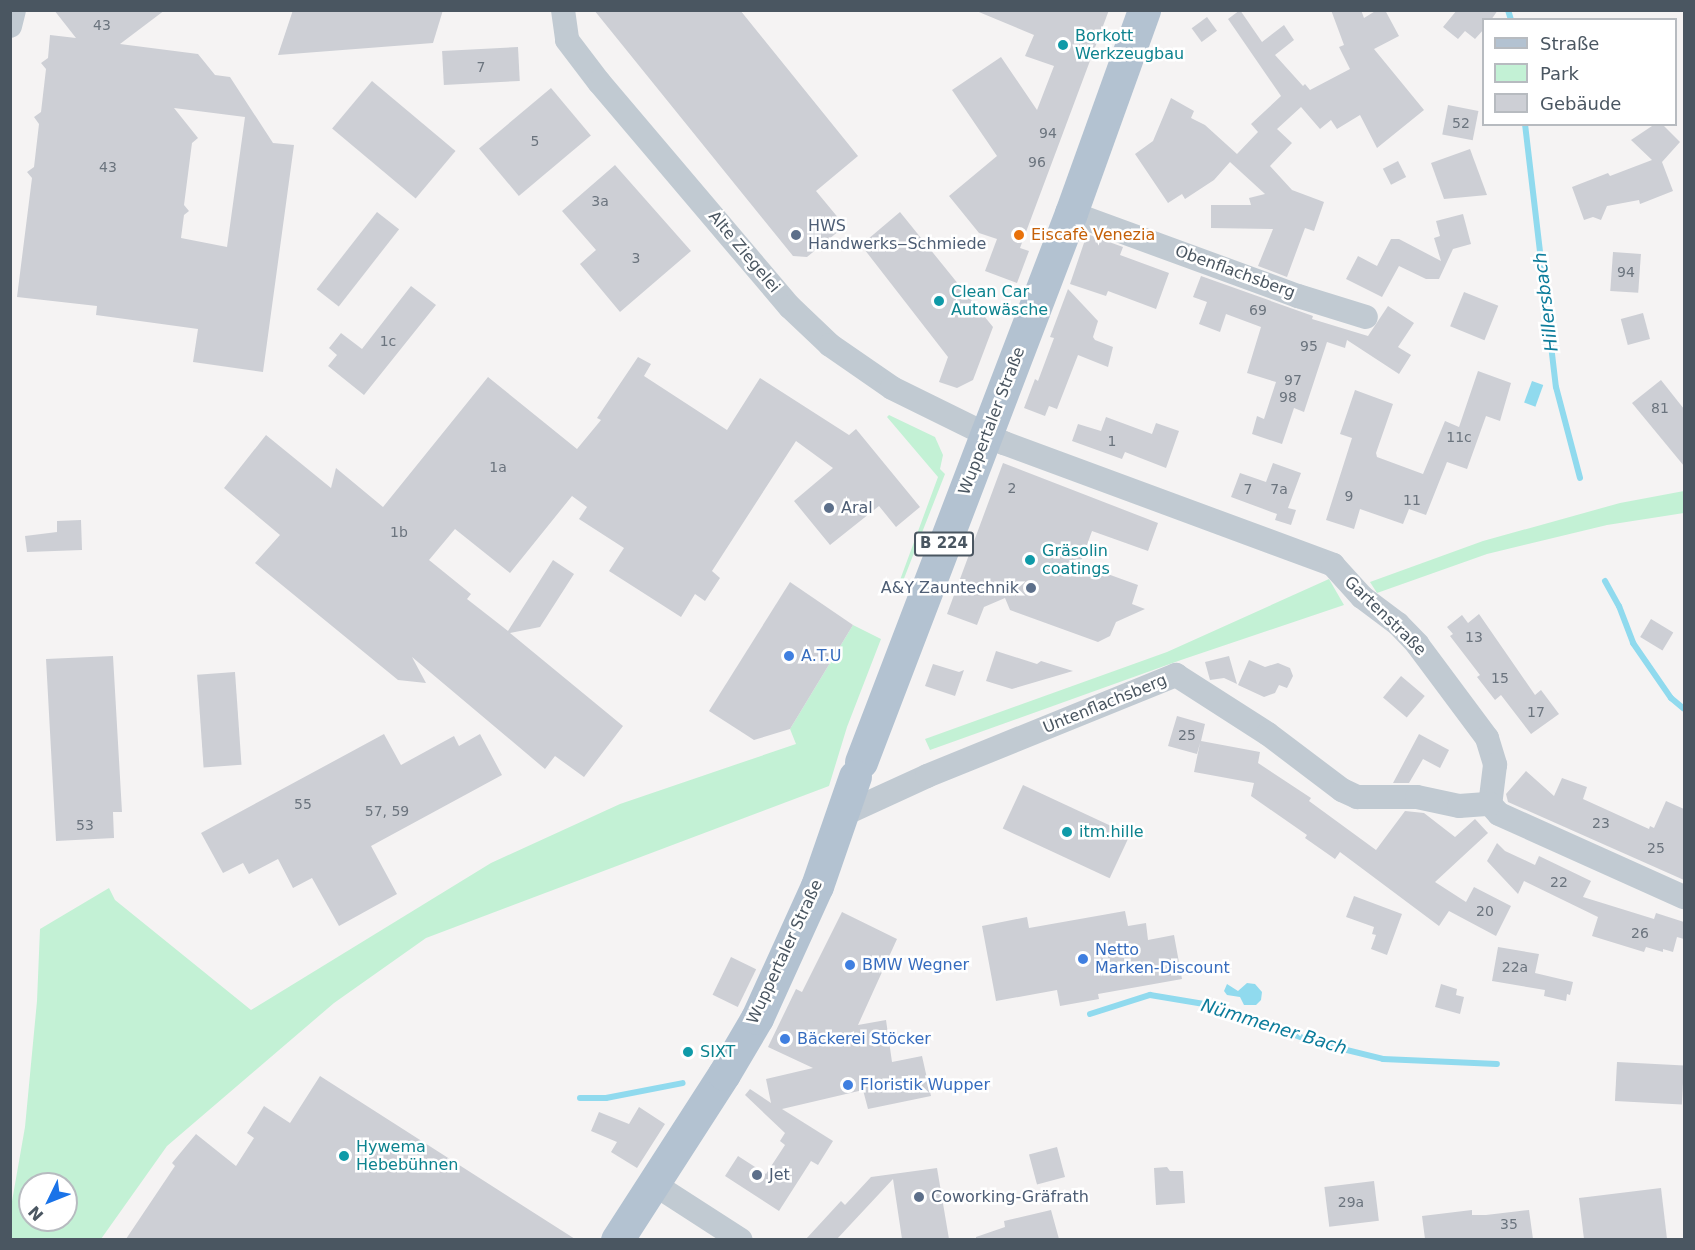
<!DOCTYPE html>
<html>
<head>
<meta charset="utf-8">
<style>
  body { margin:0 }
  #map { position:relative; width:1695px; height:1250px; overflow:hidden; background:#f5f3f3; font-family:"DejaVu Sans",sans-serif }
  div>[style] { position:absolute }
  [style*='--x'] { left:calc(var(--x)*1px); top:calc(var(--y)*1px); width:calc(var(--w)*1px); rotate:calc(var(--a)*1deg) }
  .green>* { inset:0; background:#c3f1d5 }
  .water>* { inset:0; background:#90daee; transform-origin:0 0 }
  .stream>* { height:6px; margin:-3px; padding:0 3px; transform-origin:3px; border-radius:3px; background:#90daee }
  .building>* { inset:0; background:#cdcfd5; transform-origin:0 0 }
  .minor>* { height:24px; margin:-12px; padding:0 12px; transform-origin:12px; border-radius:12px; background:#c1cad2 }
  .primary>* { height:33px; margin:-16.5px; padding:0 16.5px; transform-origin:16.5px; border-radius:16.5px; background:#b3c2d1 }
  .dots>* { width:16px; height:16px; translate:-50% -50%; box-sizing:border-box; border:3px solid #fff; border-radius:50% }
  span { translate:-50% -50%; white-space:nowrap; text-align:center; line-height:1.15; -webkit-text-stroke:5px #fff; paint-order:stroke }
  .number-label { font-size:14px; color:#6b747e }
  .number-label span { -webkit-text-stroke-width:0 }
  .shield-label span { padding:2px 4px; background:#fff; border:2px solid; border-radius:4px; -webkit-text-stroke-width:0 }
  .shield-label { font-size:15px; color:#4a5661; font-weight:700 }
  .culture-label { font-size:16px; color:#0d838f }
  .left { translate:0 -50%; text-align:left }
  .service-label { font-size:16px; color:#4e5e75 }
  .right { translate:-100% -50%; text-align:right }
  .food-label { font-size:16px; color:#c56008 }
  .street-label { font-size:16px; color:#4a5661 }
  .shop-label { font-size:16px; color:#366cbe }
  .water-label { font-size:18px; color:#0c7c9b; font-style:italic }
  .frame { position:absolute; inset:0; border:12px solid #4a5661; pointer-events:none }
  .legend { position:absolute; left:1482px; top:18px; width:195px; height:108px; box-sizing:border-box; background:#fff; border:2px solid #b7bbc0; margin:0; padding:8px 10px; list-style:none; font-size:18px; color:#4a5661 }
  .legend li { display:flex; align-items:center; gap:12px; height:30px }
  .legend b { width:30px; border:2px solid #b7bbc0 }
  .north { position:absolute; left:18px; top:1172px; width:60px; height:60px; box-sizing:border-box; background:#fff; border:2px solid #b7bbc0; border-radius:50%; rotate:227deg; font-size:16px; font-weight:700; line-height:24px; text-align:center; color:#4a5661 }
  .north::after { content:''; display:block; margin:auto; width:21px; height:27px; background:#1a73e8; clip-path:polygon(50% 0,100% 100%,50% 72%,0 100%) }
</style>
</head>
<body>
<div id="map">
  <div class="green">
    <div style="clip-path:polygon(889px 415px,935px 437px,943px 455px,940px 469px,945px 474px,903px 581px,900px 580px,938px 477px,887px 417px)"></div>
    <div style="clip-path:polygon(1684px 491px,1684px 513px,1607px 525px,1487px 554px,1377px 593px,1370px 582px,1483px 541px,1620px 503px)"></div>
    <div style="clip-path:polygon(1329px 579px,1344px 605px,1181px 660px,930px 750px,925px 739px,1167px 652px)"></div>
    <div style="clip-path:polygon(evenodd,853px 625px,881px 639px,847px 727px,829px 786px,426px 938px,334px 1003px,167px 1146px,101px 1239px,11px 1239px,11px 1207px,25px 1127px,37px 1001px,40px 929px,109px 888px,115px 900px,251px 1010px,491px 863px,620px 804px,796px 744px,790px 729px,853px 625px,30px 1184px,66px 1184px,66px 1220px,30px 1220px,30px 1184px)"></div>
  </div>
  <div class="water">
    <div style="left:1532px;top:381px;width:12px;height:23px;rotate:20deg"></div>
    <div style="clip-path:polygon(1247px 983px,1255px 984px,1262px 992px,1261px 1000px,1256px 1005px,1244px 1005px,1240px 997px,1227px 995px,1224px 991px,1227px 984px,1238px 991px)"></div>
  </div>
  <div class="stream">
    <div style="--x:1508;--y:10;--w:10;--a:73"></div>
    <div style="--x:1525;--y:124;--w:265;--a:83.3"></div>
    <div style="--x:1556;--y:387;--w:94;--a:75.2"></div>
    <div style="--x:1605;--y:581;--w:29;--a:61"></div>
    <div style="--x:1619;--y:606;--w:40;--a:69"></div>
    <div style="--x:1633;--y:643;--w:67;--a:55.4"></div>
    <div style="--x:1671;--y:698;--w:16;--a:40"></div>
    <div style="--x:1090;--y:1014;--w:63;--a:-17.6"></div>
    <div style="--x:1150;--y:995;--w:67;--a:9.5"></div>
    <div style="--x:1216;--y:1006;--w:104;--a:20.2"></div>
    <div style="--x:1314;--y:1042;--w:71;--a:13.8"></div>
    <div style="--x:1383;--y:1059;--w:114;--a:2.5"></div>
    <div style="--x:580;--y:1098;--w:26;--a:0"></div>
    <div style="--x:606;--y:1098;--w:78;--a:-11"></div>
  </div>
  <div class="building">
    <div style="clip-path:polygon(evenodd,54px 10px,165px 10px,120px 44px,198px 54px,215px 75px,230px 77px,273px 143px,294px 145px,263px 372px,193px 362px,198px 329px,96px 315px,97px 306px,17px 297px,32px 178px,27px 172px,34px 167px,39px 124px,34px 117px,41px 112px,46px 69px,41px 63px,48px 58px,50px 35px,76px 38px,54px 10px,174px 108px,245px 117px,227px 247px,181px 238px,184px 215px,189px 211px,184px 205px,192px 143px,198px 138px,174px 108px)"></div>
    <div style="clip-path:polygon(293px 10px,443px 10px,433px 43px,278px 55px)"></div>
    <div style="clip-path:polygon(594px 10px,740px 10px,858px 156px,816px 191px,845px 226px,807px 257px,793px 256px)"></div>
    <div style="clip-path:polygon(974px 10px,1109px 10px,1020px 248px,1029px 251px,1017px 283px,985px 271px,997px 239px,979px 233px,949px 196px,997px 156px,952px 90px,1001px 57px,1037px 110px,1054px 66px,1025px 56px,1034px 35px)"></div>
    <div style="clip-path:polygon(1240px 10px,1262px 42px,1284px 25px,1294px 40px,1275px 55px,1303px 86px,1305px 84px,1310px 90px,1350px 69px,1339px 47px,1344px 45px,1331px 10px,1361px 10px,1364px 18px,1377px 10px,1385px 10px,1399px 36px,1374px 49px,1424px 110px,1377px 148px,1360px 115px,1337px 129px,1331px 120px,1320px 129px,1301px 107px,1277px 129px,1292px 143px,1270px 166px,1292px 190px,1324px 202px,1314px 231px,1305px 228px,1287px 277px,1258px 266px,1273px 229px,1211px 228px,1211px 205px,1251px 205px,1249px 198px,1265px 194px,1230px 162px,1214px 180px,1185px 199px,1182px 194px,1168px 203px,1135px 154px,1153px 141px,1171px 98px,1194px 111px,1191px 118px,1205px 125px,1237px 154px,1258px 132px,1251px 124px,1281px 96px,1228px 19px)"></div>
    <div style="clip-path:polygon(1457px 10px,1498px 10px,1491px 20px,1484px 20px,1484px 29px,1475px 39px,1465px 31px,1458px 39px,1443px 27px)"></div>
    <div style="left:1207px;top:17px;width:17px;height:19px;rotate:54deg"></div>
    <div style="left:518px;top:47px;width:34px;height:76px;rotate:87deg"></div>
    <div style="left:372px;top:81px;width:109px;height:62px;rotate:40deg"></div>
    <div style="left:551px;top:88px;width:62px;height:94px;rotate:50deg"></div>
    <div style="left:1448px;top:105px;width:31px;height:30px;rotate:11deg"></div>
    <div style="clip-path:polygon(1655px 124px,1662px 124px,1680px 142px,1662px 162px,1673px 191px,1640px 204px,1639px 200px,1607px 206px,1601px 220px,1593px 217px,1584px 220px,1572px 187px,1608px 173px,1610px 176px,1652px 160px,1631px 140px)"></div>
    <div style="clip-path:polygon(1470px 149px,1487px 195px,1444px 199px,1431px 163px)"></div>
    <div style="left:1398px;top:161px;width:18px;height:17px;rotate:63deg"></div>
    <div style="clip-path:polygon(615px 165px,691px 251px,620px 312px,580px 264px,596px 250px,562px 211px)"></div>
    <div style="left:377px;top:212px;width:28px;height:98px;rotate:38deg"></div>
    <div style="clip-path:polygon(900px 212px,993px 327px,973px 380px,957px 388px,939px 382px,948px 357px,861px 245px)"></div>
    <div style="clip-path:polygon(1463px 214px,1471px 244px,1453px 249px,1439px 279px,1426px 279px,1399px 266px,1382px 297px,1346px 279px,1358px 256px,1377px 266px,1391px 239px,1399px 239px,1441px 261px,1434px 238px,1440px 236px,1436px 221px)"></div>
    <div style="clip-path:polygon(1087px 234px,1123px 247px,1120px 255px,1169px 273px,1156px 309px,1108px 291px,1106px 296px,1070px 284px)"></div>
    <div style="left:1613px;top:252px;width:28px;height:39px;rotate:4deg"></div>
    <div style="clip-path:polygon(1201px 276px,1313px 316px,1312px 319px,1368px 336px,1388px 306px,1414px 323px,1398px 347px,1411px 355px,1399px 374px,1347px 340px,1345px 348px,1327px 342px,1304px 412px,1294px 408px,1282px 444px,1252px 434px,1257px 416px,1264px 419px,1276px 382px,1247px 373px,1261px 327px,1226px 314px,1220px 332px,1199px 324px,1207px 302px,1193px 297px)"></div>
    <div style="clip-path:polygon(411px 286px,436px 305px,364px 395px,328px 366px,337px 355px,329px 348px,341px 333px,362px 349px)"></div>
    <div style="clip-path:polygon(1068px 289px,1098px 321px,1093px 337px,1095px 340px,1113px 347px,1108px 367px,1078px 355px,1057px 409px,1049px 406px,1045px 416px,1024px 408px,1035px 379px,1038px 381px,1054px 338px,1050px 337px)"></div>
    <div style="left:1464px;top:292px;width:37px;height:37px;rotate:22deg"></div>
    <div style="left:1643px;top:313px;width:27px;height:23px;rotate:75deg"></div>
    <div style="clip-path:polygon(638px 357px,651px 364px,644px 376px,727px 430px,760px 378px,849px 435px,856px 429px,920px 507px,896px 527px,879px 506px,830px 545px,794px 501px,833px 468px,796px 441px,712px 571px,720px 578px,705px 601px,695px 594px,681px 617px,609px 571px,624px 548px,579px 519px,587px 507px,572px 496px,510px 573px,455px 529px,429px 560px,471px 594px,467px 599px,508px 631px,553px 560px,574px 574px,540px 627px,510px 633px,623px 726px,584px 777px,555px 756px,545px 769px,412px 657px,426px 683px,398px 680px,255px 563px,280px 535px,224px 488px,266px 435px,331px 488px,336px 468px,383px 507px,488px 377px,577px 449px,601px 420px,597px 418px)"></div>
    <div style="clip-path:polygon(1478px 371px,1511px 383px,1500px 421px,1486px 416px,1467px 469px,1447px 462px,1426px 515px,1409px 509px,1403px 524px,1360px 509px,1354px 529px,1326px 520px,1352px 438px,1340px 434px,1355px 390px,1393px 404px,1376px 453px,1377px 457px,1423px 474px,1445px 421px,1459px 427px)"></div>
    <div style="clip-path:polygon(1661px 380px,1684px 409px,1684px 466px,1632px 403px)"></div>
    <div style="clip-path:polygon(1106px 417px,1152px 434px,1156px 423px,1179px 431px,1166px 468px,1125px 452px,1122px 459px,1072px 441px,1078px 424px,1101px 431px)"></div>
    <div style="clip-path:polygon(1003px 463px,1158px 523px,1148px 551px,1092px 531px,1080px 564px,1138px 585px,1132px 604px,1145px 609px,1116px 622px,1110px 636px,1098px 642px,1010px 610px,1005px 598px,984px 607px,977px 625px,947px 614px)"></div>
    <div style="clip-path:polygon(1273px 463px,1301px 473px,1288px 508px,1296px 510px,1291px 525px,1275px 520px,1277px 514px,1231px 497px,1240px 473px,1266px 482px)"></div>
    <div style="clip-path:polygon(81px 520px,82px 550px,27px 552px,25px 536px,57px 532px,57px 521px)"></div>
    <div style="clip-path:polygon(790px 582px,853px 625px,790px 729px,754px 740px,709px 711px)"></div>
    <div style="clip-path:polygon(1479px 614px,1535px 695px,1541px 690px,1559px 714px,1531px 734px,1501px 695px,1495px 700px,1477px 677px,1480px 675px,1450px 636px,1453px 634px,1447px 627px,1462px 615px,1468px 623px)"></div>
    <div style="left:1651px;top:619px;width:26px;height:21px;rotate:31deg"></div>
    <div style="clip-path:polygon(996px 651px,1037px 664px,1041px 661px,1073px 671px,1012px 689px,986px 681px)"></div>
    <div style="clip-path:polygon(113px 656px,122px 812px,113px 812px,114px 838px,56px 841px,46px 659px)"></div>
    <div style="clip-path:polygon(1229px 656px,1237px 684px,1224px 678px,1210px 680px,1205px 662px)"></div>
    <div style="clip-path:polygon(1249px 660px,1265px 667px,1278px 663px,1290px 668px,1293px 676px,1287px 688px,1279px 685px,1275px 693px,1264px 697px,1238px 685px)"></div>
    <div style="clip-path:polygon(933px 664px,959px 672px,964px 670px,955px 696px,925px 686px)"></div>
    <div style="left:235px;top:672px;width:93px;height:38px;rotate:86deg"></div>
    <div style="left:1401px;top:676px;width:31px;height:28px;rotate:40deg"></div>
    <div style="clip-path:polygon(1177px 716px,1205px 724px,1201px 741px,1260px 752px,1258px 763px,1311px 798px,1309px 801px,1376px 850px,1405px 811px,1424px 813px,1455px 837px,1475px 819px,1488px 833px,1435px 882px,1466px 902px,1474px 887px,1511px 906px,1496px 936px,1449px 911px,1439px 926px,1340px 852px,1335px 859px,1305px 838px,1307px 835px,1251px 796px,1254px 783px,1194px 772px,1200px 743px,1197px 754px,1168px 746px)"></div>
    <div style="clip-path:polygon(384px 734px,401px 765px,454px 736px,459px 746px,480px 734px,502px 775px,371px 846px,397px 894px,339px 926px,312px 878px,293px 888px,278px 859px,249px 874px,243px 863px,223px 873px,201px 833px)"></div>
    <div style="clip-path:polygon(1419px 734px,1449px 750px,1440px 768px,1423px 759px,1409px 783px,1393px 783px)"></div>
    <div style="clip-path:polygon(1526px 771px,1554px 796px,1562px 778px,1587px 787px,1583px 799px,1649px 829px,1650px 826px,1654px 828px,1666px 801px,1684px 809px,1684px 880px,1508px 802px,1506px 794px)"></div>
    <div style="left:1023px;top:785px;width:118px;height:48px;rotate:25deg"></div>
    <div style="clip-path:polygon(1497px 843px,1505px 851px,1535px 865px,1539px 856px,1591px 881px,1583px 897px,1654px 919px,1656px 913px,1684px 922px,1684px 939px,1677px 937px,1673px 952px,1663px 949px,1663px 952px,1646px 947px,1644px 952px,1592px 936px,1598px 917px,1524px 881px,1518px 894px,1487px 861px)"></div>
    <div style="clip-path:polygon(1354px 896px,1402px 914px,1387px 955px,1371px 949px,1376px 935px,1372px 934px,1374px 927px,1346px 917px)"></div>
    <div style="clip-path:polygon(1125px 911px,1128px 926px,1146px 923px,1148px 940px,1174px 935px,1182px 979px,1098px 994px,1099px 999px,1060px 1006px,1057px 990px,996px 1001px,982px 926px,1027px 917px,1029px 928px)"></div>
    <div style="clip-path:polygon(842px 912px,897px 939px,858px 1025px,886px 1020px,892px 1062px,922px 1056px,931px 1096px,868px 1109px,863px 1090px,782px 1109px,833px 1141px,818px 1165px,811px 1161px,779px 1211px,725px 1176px,738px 1156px,766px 1174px,785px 1145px,780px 1141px,785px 1133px,745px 1095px,750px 1089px,771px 1103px,766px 1079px,813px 1068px,768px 1047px,796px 989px,802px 992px)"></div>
    <div style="clip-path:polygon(1498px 947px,1539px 954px,1535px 973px,1573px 982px,1570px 995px,1567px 994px,1566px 1001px,1544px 996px,1545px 990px,1492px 981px)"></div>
    <div style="left:731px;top:957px;width:28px;height:42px;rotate:26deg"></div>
    <div style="clip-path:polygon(1441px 984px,1457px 989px,1456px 995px,1464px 997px,1460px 1014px,1435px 1007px)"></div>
    <div style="left:1617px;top:1062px;width:67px;height:39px;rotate:3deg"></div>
    <div style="clip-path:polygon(320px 1076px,575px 1239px,126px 1239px,175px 1166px,172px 1163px,196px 1134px,236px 1166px,254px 1138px,247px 1133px,264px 1106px,290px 1123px)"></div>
    <div style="clip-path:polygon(639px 1107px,665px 1124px,637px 1168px,611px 1152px,617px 1142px,591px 1131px,599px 1112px,629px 1124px)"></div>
    <div style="left:1057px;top:1147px;width:31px;height:29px;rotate:75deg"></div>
    <div style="clip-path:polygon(1167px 1167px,1170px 1171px,1183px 1171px,1185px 1203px,1156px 1205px,1154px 1168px)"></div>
    <div style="clip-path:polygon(937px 1168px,949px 1239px,902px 1239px,893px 1179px,837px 1239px,806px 1239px,841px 1201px,845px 1205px,871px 1177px)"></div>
    <div style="left:1374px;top:1181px;width:40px;height:50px;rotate:83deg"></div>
    <div style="clip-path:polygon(1661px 1188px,1667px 1239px,1584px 1239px,1579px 1198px)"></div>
    <div style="clip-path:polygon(1051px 1210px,1059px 1239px,976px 1239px,976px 1237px,1005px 1227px,1004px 1221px)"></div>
    <div style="clip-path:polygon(1472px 1210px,1472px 1215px,1486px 1215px,1529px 1210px,1533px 1239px,1425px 1239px,1422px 1216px)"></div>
  </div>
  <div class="minor">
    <div style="--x:563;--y:10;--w:30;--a:82"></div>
    <div style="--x:567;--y:40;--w:53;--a:52.7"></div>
    <div style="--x:599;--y:82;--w:295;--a:49.7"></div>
    <div style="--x:790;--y:307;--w:55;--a:43.5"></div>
    <div style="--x:830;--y:345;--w:75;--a:34.7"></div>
    <div style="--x:892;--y:388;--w:125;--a:26.2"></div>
    <div style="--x:1004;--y:443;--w:351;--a:20.3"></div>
    <div style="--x:1333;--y:565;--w:43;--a:47.8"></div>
    <div style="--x:1362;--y:597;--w:45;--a:36.9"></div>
    <div style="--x:1398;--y:624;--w:28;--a:46"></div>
    <div style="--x:1417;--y:644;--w:117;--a:53.3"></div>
    <div style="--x:1487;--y:738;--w:28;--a:73"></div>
    <div style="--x:1495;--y:765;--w:39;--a:97"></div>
    <div style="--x:1490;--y:804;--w:13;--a:48"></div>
    <div style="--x:1499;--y:814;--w:203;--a:24.2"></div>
    <div style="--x:10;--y:26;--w:16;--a:-76"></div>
    <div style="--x:1071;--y:213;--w:242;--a:20.1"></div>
    <div style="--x:1298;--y:296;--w:71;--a:17.2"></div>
    <div style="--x:842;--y:815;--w:94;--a:-24.6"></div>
    <div style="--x:927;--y:776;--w:269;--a:-22.1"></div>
    <div style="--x:1176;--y:675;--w:109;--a:32.7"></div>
    <div style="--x:1268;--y:734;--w:93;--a:37.1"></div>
    <div style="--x:1342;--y:790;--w:17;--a:25"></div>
    <div style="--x:1357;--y:797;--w:60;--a:0"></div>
    <div style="--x:1417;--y:797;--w:43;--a:12.1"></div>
    <div style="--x:1459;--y:806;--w:31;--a:-4"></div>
    <div style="--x:654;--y:1184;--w:103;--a:32.8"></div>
  </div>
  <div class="primary">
    <div style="--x:861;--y:762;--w:588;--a:-69.07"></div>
    <div style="--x:1071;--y:213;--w:216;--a:-70.2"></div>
    <div style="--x:617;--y:1240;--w:197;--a:-57.2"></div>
    <div style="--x:724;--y:1074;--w:65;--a:-59.5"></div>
    <div style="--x:757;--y:1018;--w:145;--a:-65.6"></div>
    <div style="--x:817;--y:886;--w:116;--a:-70.9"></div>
  </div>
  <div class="dots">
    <div style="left:1063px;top:45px;background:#0f9aa8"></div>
    <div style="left:796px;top:235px;background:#5c6f8a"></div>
    <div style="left:1019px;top:235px;background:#e8710a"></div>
    <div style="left:939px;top:301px;background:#0f9aa8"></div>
    <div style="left:829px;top:508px;background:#5c6f8a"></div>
    <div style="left:1030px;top:560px;background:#0f9aa8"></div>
    <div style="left:1031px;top:588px;background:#5c6f8a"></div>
    <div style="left:789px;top:656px;background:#3f7fe0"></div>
    <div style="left:1067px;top:832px;background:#0f9aa8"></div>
    <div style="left:1083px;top:959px;background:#3f7fe0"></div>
    <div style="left:850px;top:965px;background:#3f7fe0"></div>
    <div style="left:785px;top:1039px;background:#3f7fe0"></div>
    <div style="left:688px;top:1052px;background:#0f9aa8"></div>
    <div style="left:848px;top:1085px;background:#3f7fe0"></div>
    <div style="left:344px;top:1156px;background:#0f9aa8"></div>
    <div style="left:757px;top:1175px;background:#5c6f8a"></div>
    <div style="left:919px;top:1197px;background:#5c6f8a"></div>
  </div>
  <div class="number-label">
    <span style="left:102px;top:25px">43</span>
    <span style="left:481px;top:67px">7</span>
    <span style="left:1461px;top:123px">52</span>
    <span style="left:1048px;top:133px">94</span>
    <span style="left:535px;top:141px">5</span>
    <span style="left:1037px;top:162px">96</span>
    <span style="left:108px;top:167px">43</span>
    <span style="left:600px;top:201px">3a</span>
    <span style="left:636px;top:258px">3</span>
    <span style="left:1626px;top:272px">94</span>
    <span style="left:1258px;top:310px">69</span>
    <span style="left:388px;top:341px">1c</span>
    <span style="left:1309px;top:346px">95</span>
    <span style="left:1293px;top:380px">97</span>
    <span style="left:1288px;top:397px">98</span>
    <span style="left:1660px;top:408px">81</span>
    <span style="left:1459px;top:437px">11c</span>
    <span style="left:1112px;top:441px">1</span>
    <span style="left:498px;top:467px">1a</span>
    <span style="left:1012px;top:488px">2</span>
    <span style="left:1248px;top:489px">7</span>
    <span style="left:1279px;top:489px">7a</span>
    <span style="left:1349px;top:496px">9</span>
    <span style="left:1412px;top:500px">11</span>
    <span style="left:399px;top:532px">1b</span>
    <span style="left:1474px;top:637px">13</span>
    <span style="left:1500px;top:678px">15</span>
    <span style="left:1536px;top:712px">17</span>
    <span style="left:1187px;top:735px">25</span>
    <span style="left:303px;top:804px">55</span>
    <span style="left:387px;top:811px">57, 59</span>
    <span style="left:1601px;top:823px">23</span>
    <span style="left:85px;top:825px">53</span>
    <span style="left:1656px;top:848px">25</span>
    <span style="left:1559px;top:882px">22</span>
    <span style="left:1485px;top:911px">20</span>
    <span style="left:1640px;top:933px">26</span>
    <span style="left:1515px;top:967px">22a</span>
    <span style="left:1351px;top:1202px">29a</span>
    <span style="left:1509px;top:1224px">35</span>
  </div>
  <div class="shield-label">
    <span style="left:944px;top:544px">B 224</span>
  </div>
  <div class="culture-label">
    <span class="left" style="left:1075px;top:45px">Borkott<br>Werkzeugbau</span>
    <span class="left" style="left:951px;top:301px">Clean Car<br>Autowäsche</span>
    <span class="left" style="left:1042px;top:560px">Gräsolin<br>coatings</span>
    <span class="left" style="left:1079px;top:832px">itm.hille</span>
    <span class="left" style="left:700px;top:1052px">SIXT</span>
    <span class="left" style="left:356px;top:1156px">Hywema<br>Hebebühnen</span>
  </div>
  <div class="service-label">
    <span class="left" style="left:808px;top:235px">HWS<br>Handwerks‒Schmiede</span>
    <span class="left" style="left:841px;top:508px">Aral</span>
    <span class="right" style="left:1019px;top:588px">A&amp;Y Zauntechnik</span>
    <span class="left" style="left:769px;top:1175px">Jet</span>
    <span class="left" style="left:931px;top:1197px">Coworking-Gräfrath</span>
  </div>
  <div class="food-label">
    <span class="left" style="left:1031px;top:235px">Eiscafè Venezia</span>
  </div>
  <div class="street-label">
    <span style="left:744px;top:252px;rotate:50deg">Alte Ziegelei</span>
    <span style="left:1235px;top:272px;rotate:20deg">Obenflachsberg</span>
    <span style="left:992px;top:421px;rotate:-69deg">Wuppertaler Straße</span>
    <span style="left:1385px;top:616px;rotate:44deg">Gartenstraße</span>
    <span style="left:1105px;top:704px;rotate:-22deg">Untenflachsberg</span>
    <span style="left:785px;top:952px;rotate:-65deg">Wuppertaler Straße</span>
  </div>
  <div class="shop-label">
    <span class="left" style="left:801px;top:656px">A.T.U</span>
    <span class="left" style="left:1095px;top:959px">Netto<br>Marken-Discount</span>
    <span class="left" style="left:862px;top:965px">BMW Wegner</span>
    <span class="left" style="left:797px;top:1039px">Bäckerei Stöcker</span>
    <span class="left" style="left:860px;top:1085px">Floristik Wupper</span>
  </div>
  <div class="water-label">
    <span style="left:1546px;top:302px;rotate:-97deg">Hillersbach</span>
    <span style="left:1274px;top:1027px;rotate:17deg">Nümmener Bach</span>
  </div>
  <div class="frame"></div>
  <ul class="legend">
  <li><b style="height:8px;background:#b3c2d1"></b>Straße</li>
  <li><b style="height:16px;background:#c3f1d5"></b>Park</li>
  <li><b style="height:16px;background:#cdcfd5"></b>Gebäude</li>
  </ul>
  <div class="north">N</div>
</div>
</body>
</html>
